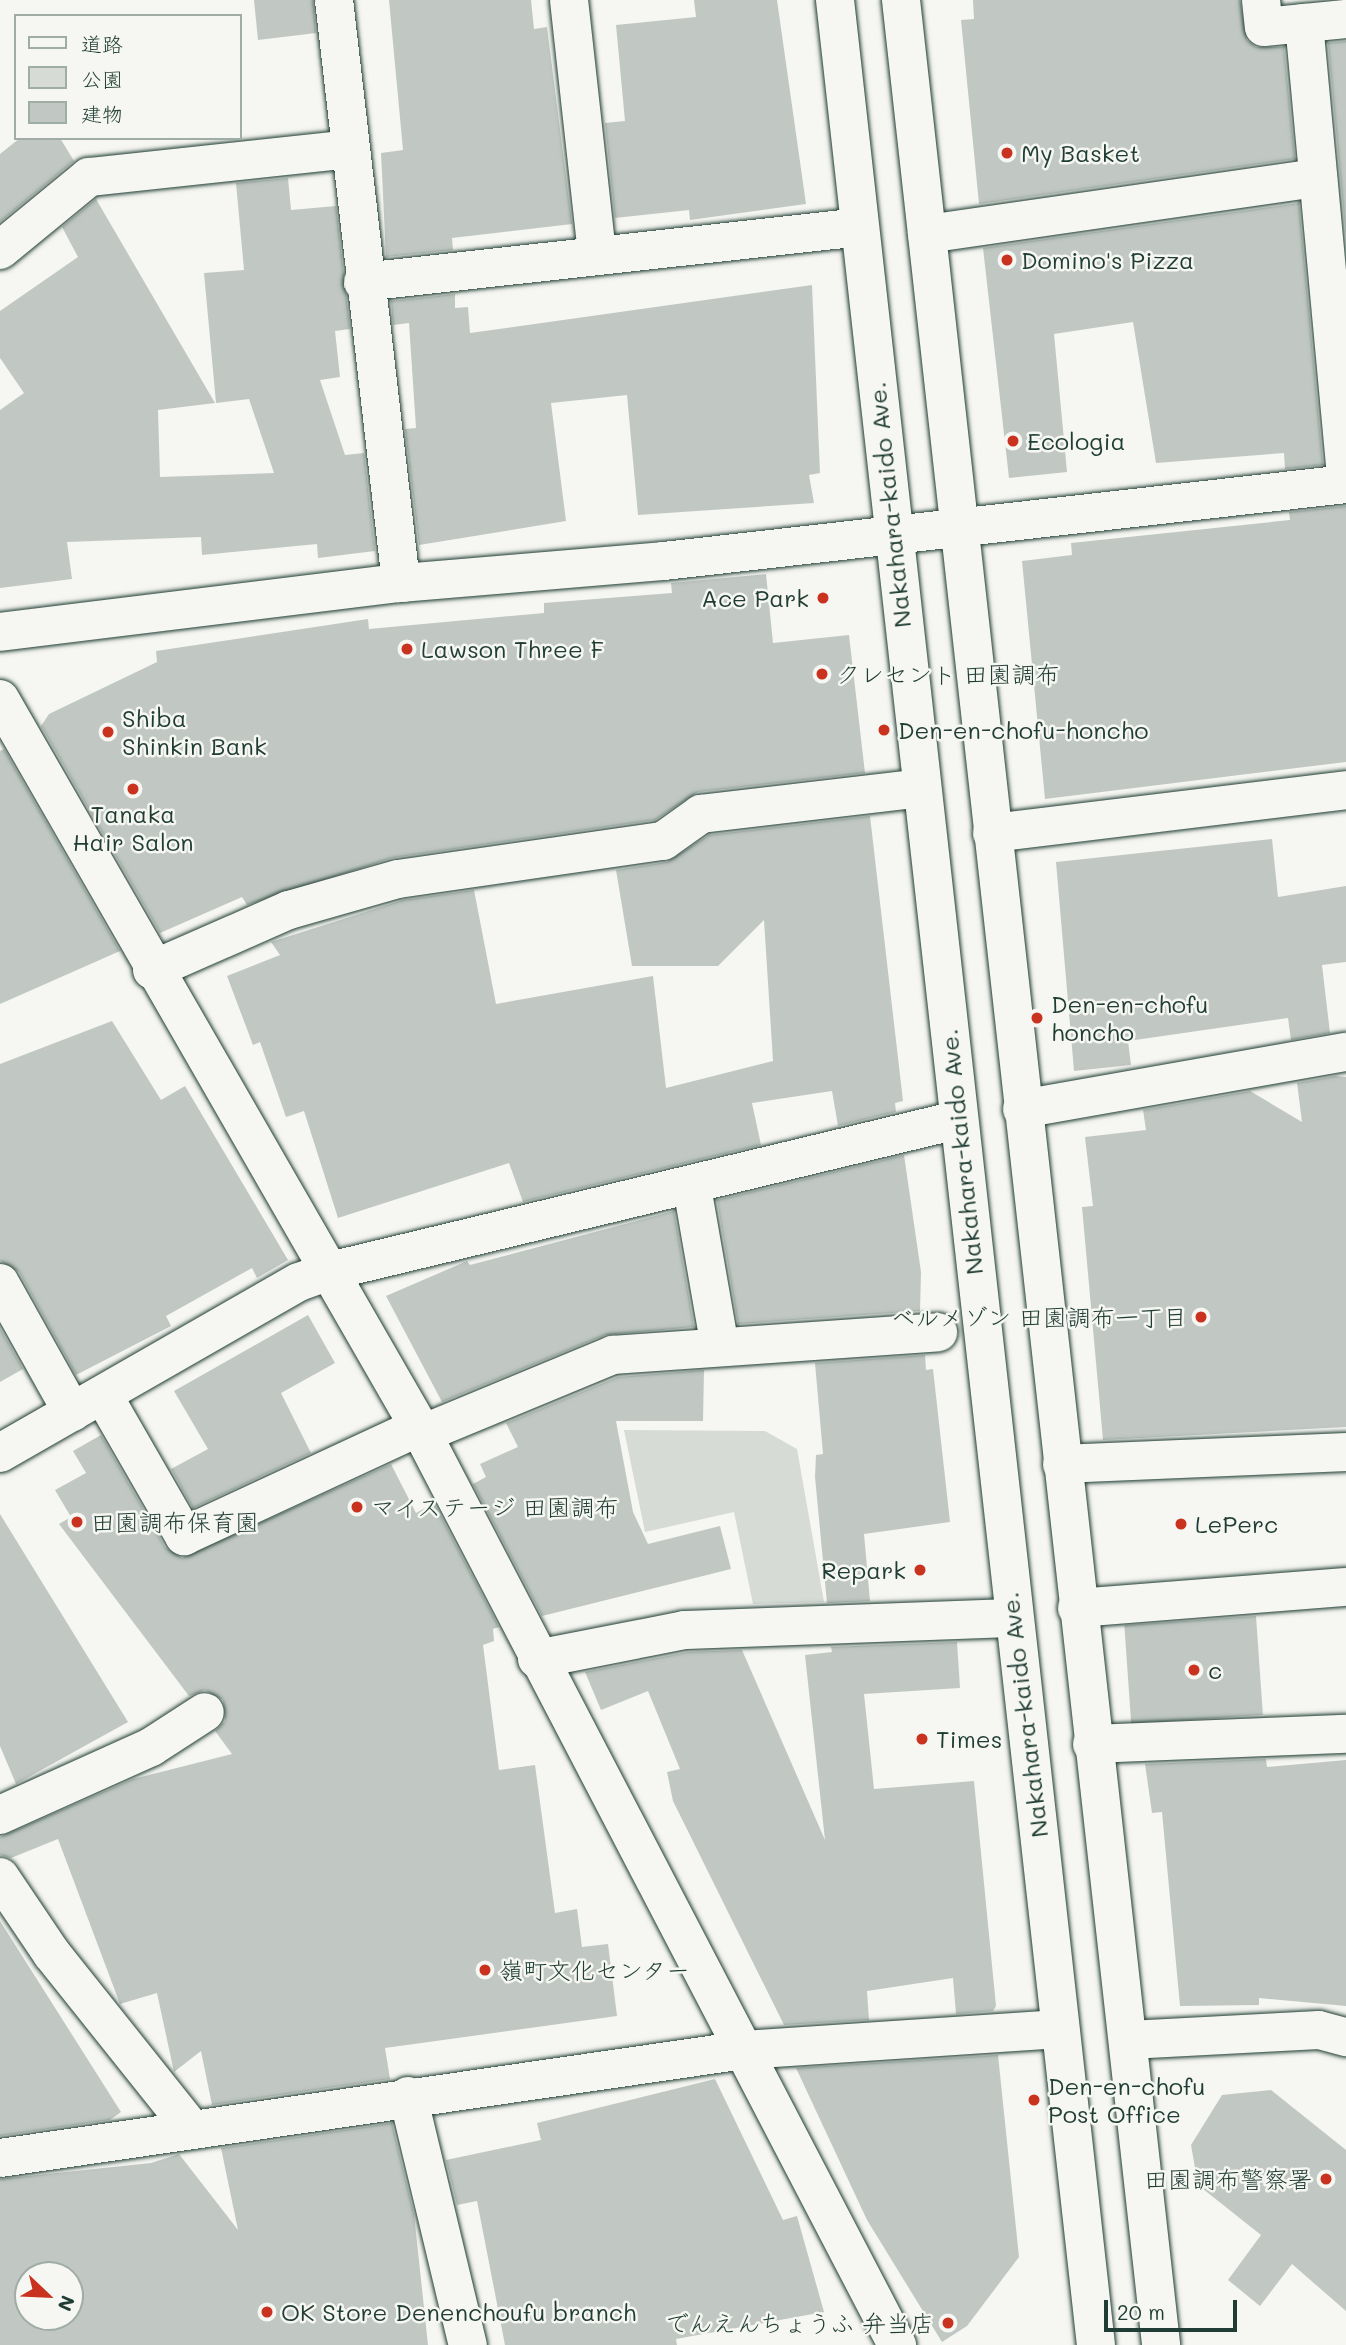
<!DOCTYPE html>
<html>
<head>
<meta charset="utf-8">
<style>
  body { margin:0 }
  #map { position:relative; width:1346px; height:2345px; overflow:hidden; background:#f6f6f2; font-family:Mali,"Klee One",sans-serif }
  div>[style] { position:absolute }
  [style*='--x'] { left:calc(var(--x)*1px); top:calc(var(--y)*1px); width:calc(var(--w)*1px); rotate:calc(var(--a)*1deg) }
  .green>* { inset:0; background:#d6dbd6 }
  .building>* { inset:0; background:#c1c8c3; transform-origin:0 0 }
  .roads { filter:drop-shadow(0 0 2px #1f3d34) drop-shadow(0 0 2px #1f3d34) }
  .minor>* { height:38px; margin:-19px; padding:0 19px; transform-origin:19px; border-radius:19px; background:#f6f6f2 }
  .major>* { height:38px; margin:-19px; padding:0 19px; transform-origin:19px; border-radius:19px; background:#f6f6f2 }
  .dots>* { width:19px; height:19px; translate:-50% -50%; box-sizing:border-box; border:4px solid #f6f6f2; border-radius:50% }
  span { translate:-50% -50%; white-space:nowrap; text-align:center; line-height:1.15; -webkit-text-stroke:5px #f6f6f2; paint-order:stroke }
  .poi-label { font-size:24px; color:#1f3d34 }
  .left { translate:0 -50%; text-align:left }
  .right { translate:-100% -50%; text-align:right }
  .street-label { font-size:24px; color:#1f3d34 }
  .legend { position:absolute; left:14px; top:14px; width:228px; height:126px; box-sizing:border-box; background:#f6f6f2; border:2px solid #a0aca6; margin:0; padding:9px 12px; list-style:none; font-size:21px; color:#1f3d34 }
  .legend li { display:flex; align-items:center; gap:14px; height:35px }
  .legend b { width:35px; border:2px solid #a0aca6 }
  .north { position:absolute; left:14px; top:2261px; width:70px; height:70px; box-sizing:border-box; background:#f6f6f2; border:2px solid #a0aca6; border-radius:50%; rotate:113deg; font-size:19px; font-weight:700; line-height:28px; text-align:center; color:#1f3d34 }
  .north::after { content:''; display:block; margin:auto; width:24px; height:32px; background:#c8321e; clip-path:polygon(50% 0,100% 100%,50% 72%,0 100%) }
  .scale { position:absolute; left:1104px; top:2300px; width:133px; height:32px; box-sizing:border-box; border:4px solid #1f3d34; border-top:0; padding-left:9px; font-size:21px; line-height:24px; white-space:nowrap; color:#1f3d34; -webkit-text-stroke:5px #f6f6f2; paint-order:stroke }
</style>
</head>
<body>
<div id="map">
  <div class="green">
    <div style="clip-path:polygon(624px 1430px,765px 1431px,797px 1449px,824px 1602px,753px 1604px,734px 1512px,645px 1532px)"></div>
  </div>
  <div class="building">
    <div style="clip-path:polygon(254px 0,313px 0,316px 33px,258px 40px)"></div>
    <div style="clip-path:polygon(389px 0,531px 0,534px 29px,547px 27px,572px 224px,452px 238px,453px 250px,386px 257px,381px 153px,403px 150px)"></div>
    <div style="clip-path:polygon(694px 0,777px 0,806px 204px,690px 220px,689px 210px,615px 218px,605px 123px,625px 121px,616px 25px,696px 17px)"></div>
    <div style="clip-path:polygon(973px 0,1240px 0,1247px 40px,1256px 47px,1284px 47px,1295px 159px,979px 204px,961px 20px,974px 19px)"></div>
    <div style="clip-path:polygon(1346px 41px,1346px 238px,1328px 43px)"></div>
    <div style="clip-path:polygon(20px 138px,60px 138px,74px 161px,0 222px,0 154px)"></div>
    <div style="clip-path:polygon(288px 178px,291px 210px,336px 206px,350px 329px,335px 331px,340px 377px,320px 380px,345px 455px,364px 453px,375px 551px,318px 558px,317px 544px,202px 555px,201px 537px,67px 542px,72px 579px,0 588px,0 410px,24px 393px,0 358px,0 311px,78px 257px,62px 227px,96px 199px,215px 403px,158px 410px,160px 477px,274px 473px,249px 399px,216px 403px,204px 273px,244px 270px,236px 183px)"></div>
    <div style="clip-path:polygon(1299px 203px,1323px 465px,1285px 469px,1284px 453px,1156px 463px,1133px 322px,1054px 334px,1067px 472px,1009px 478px,983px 248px)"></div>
    <div style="clip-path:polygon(812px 285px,820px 473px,809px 475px,814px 503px,638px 515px,627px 395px,551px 403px,566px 521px,419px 545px,405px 429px,416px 428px,409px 323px,393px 325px,391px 301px,455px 294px,455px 308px,468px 307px,470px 333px)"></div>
    <div style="clip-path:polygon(1346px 506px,1346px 762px,1045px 799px,1022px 561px,1072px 555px,1071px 543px,1290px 520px,1289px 512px)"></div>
    <div style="clip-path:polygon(766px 574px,773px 643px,849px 635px,865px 773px,698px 792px,655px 820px,392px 858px,247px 905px,242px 897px,160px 933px,41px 726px,49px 714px,157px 662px,156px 651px,368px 619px,369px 629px,544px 613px,544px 603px,672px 593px,671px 583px)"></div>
    <div style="clip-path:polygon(4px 749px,120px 951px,0 1004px,0 751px)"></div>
    <div style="clip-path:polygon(870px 816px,903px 1101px,895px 1103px,896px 1112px,838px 1126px,832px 1091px,752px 1103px,761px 1145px,523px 1202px,509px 1163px,338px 1218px,304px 1111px,286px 1117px,260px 1042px,253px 1045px,227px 976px,280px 955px,271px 942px,403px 900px,474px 890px,496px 1004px,653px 976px,666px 1088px,773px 1061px,764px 920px,718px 966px,632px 966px,616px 870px,667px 862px,709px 835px)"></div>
    <div style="clip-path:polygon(1272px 839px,1278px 897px,1346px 886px,1346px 962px,1322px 965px,1330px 1033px,1291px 1040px,1288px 1018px,1128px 1041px,1131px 1065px,1074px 1071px,1056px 862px)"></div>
    <div style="clip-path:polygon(112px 1021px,161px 1100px,185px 1086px,288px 1260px,257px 1278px,252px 1268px,166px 1316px,171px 1326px,76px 1375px,19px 1272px,0 1261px,0 1064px)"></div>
    <div style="clip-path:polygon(1335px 1076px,1346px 1077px,1346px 1427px,1103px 1440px,1082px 1207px,1093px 1206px,1085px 1137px,1146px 1130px,1143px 1110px,1250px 1091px,1302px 1122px,1297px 1083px)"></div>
    <div style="clip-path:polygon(904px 1155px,921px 1272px,920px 1311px,738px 1324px,717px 1200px)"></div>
    <div style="clip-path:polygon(674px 1211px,694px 1327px,605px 1335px,442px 1402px,386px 1296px,467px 1261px,470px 1265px)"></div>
    <div style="clip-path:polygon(308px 1315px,335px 1363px,281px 1393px,311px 1453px,193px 1508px,171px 1469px,208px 1449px,174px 1391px)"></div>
    <div style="clip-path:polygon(0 1328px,23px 1369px,0 1382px)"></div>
    <div style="clip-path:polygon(925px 1355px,926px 1370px,933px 1369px,950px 1522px,864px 1534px,870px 1601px,827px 1603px,815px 1477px,816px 1455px,823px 1454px,815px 1363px)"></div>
    <div style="clip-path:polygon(704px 1370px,703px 1421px,616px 1421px,633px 1512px,648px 1544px,720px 1526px,731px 1569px,542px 1616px,473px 1484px,486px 1477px,480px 1464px,518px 1447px,506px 1423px,618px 1377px)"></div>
    <div style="clip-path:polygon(101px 1435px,165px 1547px,182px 1558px,391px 1464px,416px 1513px,434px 1503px,499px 1627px,493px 1629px,494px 1641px,483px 1645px,499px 1770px,535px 1765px,555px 1913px,577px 1909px,582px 1947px,608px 1944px,617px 2016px,385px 2048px,390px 2079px,212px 2105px,201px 2051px,174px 2072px,157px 1993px,120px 2004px,58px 1839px,11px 1858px,0 1855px,0 1837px,133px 1779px,232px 1754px,215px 1731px,225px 1721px,223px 1700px,205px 1690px,189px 1696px,59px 1524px,71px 1517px,55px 1490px,86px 1473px,73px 1451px)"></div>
    <div style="clip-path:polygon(0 1514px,128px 1722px,16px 1784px,0 1746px)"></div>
    <div style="left:1256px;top:1616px;width:99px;height:132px;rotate:86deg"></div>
    <div style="clip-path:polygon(957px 1642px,960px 1688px,864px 1694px,874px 1789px,974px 1781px,996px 2006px,993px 2011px,956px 2014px,953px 1978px,867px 1991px,869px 2020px,784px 2025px,673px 1801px,667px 1772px,680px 1769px,648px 1691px,601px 1710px,585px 1672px,688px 1652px,742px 1650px,825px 1840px,805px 1655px,832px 1652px,831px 1647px)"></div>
    <div style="clip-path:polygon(1266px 1759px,1267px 1767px,1346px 1760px,1346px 2006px,1259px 1998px,1259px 2005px,1180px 2006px,1162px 1812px,1152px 1813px,1145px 1764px)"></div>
    <div style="clip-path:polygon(0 1921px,121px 2112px,110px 2120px,0 2136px)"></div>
    <div style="clip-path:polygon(998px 2055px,1019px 2257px,967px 2326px,942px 2342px,867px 2220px,796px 2068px)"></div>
    <div style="clip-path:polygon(715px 2079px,783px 2220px,797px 2216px,824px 2312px,676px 2339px,677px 2345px,505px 2345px,477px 2201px,457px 2205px,446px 2160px,541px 2140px,537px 2123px)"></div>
    <div style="clip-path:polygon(1271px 2090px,1346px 2150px,1346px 2311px,1292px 2264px,1260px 2306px,1228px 2280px,1261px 2235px,1198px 2185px,1191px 2145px,1222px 2095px)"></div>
    <div style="clip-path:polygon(evenodd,392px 2123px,414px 2214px,428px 2345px,0 2345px,0 2179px,151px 2163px,179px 2154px,238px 2230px,221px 2148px,392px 2123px,28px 2275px,70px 2275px,70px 2317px,28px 2317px,28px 2275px)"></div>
  </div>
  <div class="roads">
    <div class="minor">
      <div style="--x:334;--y:0;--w:587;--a:83.44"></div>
      <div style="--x:569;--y:0;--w:257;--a:83.7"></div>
      <div style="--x:1261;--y:0;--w:27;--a:84"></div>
      <div style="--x:1264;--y:27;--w:82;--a:-5.6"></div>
      <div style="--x:1304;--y:23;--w:453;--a:84.7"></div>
      <div style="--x:927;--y:234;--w:395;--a:-8.2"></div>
      <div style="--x:0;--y:250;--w:115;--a:-39.4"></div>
      <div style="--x:89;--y:177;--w:262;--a:-6.1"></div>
      <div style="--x:363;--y:282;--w:498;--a:-6.3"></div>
      <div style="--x:0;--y:632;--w:404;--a:-7"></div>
      <div style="--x:401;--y:583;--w:264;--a:-4.8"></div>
      <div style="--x:664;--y:561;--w:686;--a:-6.44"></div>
      <div style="--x:0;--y:699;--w:840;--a:60.08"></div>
      <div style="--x:419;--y:1427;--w:1035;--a:62.49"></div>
      <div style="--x:992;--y:833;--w:357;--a:-6.9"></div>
      <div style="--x:152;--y:970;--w:150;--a:-23.7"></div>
      <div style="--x:289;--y:910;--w:113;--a:-15.9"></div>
      <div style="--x:398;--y:879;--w:268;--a:-8.2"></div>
      <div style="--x:663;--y:841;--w:47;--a:-35.4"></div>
      <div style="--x:701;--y:814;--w:222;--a:-6.7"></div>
      <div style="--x:1022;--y:1109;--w:329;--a:-10"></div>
      <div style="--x:692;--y:1187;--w:162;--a:80.1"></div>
      <div style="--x:0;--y:1283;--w:148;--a:60.8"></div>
      <div style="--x:103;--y:1395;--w:163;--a:60.1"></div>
      <div style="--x:184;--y:1536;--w:259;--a:-24.9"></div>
      <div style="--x:422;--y:1434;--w:207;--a:-22.5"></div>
      <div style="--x:613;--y:1355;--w:326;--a:-4"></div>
      <div style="--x:0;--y:1453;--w:344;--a:-29.8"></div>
      <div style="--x:299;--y:1282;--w:33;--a:-20"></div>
      <div style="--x:330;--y:1271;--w:645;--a:-13.54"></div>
      <div style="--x:1062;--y:1464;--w:284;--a:-2.4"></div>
      <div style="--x:1077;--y:1608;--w:270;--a:-4.5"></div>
      <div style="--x:537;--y:1659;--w:151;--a:-11.1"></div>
      <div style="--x:685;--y:1630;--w:327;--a:-2.1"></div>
      <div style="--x:1092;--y:1744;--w:254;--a:-2.3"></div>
      <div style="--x:0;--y:1815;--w:166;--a:-24.2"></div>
      <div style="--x:151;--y:1747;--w:64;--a:-32.9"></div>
      <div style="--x:0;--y:1877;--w:93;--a:56"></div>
      <div style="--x:52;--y:1954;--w:221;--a:51.4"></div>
      <div style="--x:1129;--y:2040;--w:190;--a:-3"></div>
      <div style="--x:1319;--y:2030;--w:28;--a:15"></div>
      <div style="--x:408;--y:2096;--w:256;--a:76.5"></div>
      <div style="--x:0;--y:2158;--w:752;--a:-8.26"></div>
      <div style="--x:744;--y:2050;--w:316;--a:-3.8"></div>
    </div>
    <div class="major">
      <div style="--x:835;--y:0;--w:2359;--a:83.65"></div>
      <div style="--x:901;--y:0;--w:2359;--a:83.67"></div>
    </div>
  </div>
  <div class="dots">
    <div style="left:1007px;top:153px;background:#c8321e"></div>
    <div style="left:1007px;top:260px;background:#c8321e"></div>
    <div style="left:1013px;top:441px;background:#c8321e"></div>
    <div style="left:823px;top:598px;background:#c8321e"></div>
    <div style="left:407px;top:649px;background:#c8321e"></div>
    <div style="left:822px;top:674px;background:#c8321e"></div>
    <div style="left:884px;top:730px;background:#c8321e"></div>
    <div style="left:108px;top:732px;background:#c8321e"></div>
    <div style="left:133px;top:789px;background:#c8321e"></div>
    <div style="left:1037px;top:1018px;background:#c8321e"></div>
    <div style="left:1201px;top:1317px;background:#c8321e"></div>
    <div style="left:357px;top:1507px;background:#c8321e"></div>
    <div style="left:77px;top:1522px;background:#c8321e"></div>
    <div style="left:1181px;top:1524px;background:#c8321e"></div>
    <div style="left:920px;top:1570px;background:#c8321e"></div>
    <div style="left:1194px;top:1670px;background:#c8321e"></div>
    <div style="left:922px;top:1739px;background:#c8321e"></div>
    <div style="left:485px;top:1970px;background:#c8321e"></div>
    <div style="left:1034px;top:2100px;background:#c8321e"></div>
    <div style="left:1326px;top:2179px;background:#c8321e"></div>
    <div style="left:267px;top:2312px;background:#c8321e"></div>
    <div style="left:948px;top:2323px;background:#c8321e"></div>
  </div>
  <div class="poi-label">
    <span class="left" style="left:1021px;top:153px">My Basket</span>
    <span class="left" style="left:1021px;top:260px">Domino's Pizza</span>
    <span class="left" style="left:1027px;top:441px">Ecologia</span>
    <span class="right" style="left:809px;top:598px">Ace Park</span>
    <span class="left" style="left:421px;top:649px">Lawson Three F</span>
    <span class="left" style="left:836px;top:674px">クレセント 田園調布</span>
    <span class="left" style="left:122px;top:732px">Shiba<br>Shinkin Bank</span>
    <span class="left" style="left:898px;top:730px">Den-en-chofu-honcho</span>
    <span style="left:133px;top:828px">Tanaka<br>Hair Salon</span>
    <span class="left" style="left:1051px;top:1018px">Den-en-chofu<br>honcho</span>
    <span class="right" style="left:1187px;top:1317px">ベルメゾン 田園調布一丁目</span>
    <span class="left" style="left:371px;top:1507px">マイステージ 田園調布</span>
    <span class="left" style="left:91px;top:1522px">田園調布保育園</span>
    <span class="left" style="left:1195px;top:1524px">LePerc</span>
    <span class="right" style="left:906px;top:1570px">Repark</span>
    <span class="left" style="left:1208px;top:1670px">c</span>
    <span class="left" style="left:936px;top:1739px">Times</span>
    <span class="left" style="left:499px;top:1970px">嶺町文化センター</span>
    <span class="left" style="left:1048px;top:2100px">Den-en-chofu<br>Post Office</span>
    <span class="right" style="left:1312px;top:2179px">田園調布警察署</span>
    <span class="left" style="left:281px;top:2312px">OK Store Denenchoufu branch</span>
    <span class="right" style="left:934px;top:2323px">でんえんちょうふ 弁当店</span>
  </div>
  <div class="street-label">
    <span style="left:889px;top:505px;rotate:-96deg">Nakahara-kaido Ave.</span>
    <span style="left:961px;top:1152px;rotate:-96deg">Nakahara-kaido Ave.</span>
    <span style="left:1024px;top:1715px;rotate:-97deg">Nakahara-kaido Ave.</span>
  </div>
  <ul class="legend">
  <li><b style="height:9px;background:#f6f6f2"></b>道路</li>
  <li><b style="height:19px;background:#d6dbd6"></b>公園</li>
  <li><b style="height:19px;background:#c1c8c3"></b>建物</li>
  </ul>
  <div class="north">N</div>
  <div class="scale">20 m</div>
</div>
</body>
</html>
